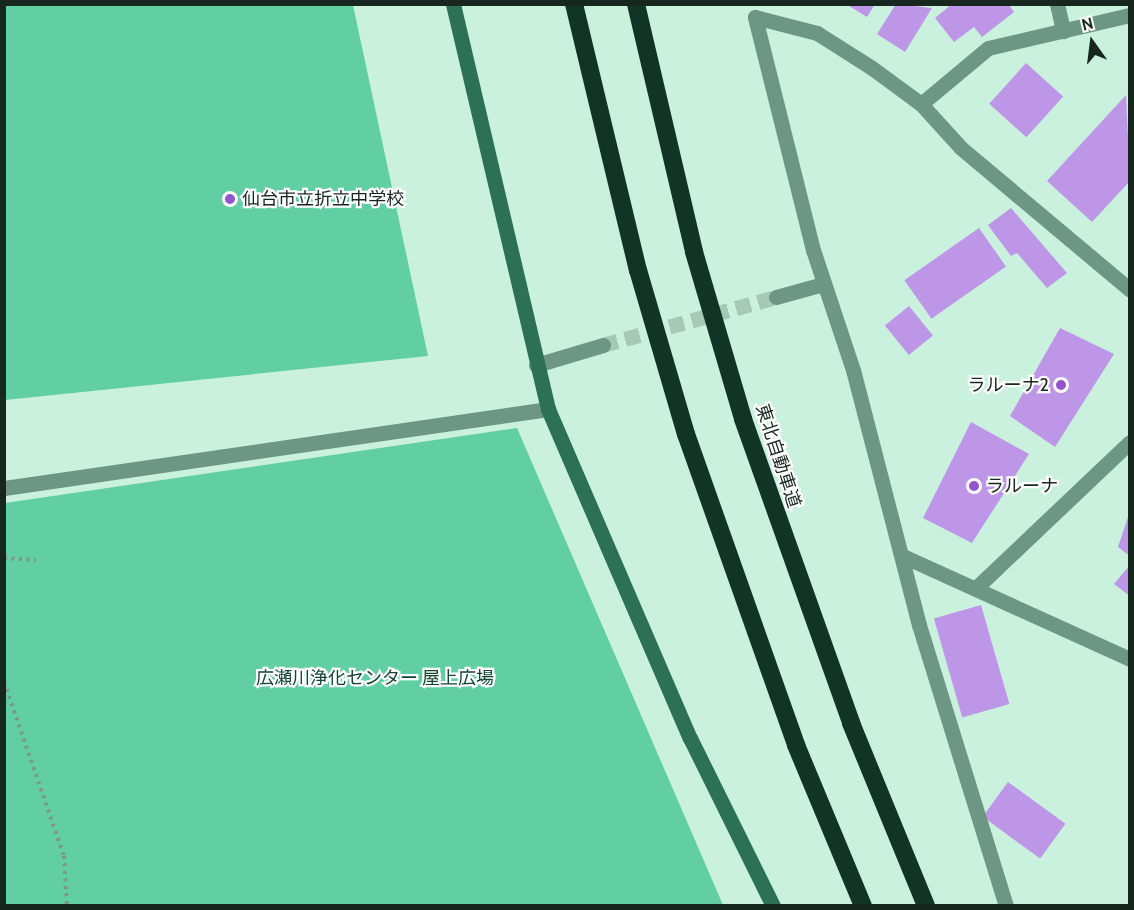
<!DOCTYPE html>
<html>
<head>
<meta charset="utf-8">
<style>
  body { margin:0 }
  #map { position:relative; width:1134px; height:910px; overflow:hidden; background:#c9f1dd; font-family:Cabin,"Noto Sans JP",sans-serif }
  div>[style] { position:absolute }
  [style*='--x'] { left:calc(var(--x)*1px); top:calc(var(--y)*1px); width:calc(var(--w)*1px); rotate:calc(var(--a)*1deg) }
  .green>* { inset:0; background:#61cfa3 }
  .building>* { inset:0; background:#be96e7; transform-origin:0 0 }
  .street-tunnel>* { height:15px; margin-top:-7.5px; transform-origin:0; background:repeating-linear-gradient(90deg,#a5c8b7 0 15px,transparent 0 23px) }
  .path>* { height:4px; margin-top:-2px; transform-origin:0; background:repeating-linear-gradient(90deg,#7b988a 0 3px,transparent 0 7.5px) }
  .lane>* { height:15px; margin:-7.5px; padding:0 7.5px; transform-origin:7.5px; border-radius:7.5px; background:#6d9784 }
  .street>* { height:15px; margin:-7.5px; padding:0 7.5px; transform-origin:7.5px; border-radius:7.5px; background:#6d9784 }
  .secondary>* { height:15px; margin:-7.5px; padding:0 7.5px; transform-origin:7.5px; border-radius:7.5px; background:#2c7156 }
  .highway>* { height:18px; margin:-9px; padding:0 9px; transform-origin:9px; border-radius:9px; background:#113426 }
  .dots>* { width:16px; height:16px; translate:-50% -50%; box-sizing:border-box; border:3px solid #fff; border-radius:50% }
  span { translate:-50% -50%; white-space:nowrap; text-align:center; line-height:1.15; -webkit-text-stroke:4.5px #fff; paint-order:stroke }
  .poi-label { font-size:18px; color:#17261f }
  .left { translate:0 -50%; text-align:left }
  .right { translate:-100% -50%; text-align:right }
  .street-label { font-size:18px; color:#17261f }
  .park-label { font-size:18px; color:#144432 }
  .frame { position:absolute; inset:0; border:6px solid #17261f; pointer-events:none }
  .north { position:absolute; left:1062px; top:12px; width:60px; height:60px; -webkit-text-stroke:4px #fff; paint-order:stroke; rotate:346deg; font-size:16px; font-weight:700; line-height:24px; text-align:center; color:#17261f }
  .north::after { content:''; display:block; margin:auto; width:21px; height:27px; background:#17261f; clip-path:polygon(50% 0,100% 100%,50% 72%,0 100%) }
</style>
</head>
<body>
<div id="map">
  <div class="green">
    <div style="clip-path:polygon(4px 5px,353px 5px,428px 356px,5px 400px)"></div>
    <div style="clip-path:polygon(517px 428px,723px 905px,5px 905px,5px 503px)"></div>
  </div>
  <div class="building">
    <div style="clip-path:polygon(846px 4px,875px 4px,867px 17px)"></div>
    <div style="clip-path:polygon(896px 4px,932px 8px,905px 52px,877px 34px)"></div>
    <div style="clip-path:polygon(952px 4px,1008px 4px,1014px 12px,982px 37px,974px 27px,954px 42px,935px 18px)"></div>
    <div style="left:1026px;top:63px;width:50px;height:55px;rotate:42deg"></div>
    <div style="clip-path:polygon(1126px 95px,1130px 181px,1092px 222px,1047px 181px)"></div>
    <div style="clip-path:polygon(1011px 208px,1067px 273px,1047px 288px,1017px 253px,1011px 256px,988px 225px)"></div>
    <div style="left:979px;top:228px;width:47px;height:91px;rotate:55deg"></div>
    <div style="left:909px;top:306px;width:38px;height:31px;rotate:51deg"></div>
    <div style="clip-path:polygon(1060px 328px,1114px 354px,1055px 447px,1010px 416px)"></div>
    <div style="clip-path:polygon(971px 422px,1029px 454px,972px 543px,923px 518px)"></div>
    <div style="clip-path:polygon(1129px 514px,1130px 514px,1130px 556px,1118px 547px)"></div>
    <div style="clip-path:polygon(1130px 565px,1130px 596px,1114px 584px)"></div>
    <div style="left:981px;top:605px;width:103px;height:49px;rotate:74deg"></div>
    <div style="left:1008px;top:782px;width:71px;height:43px;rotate:36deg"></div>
  </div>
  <div class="street-tunnel">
    <div style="--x:603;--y:345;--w:180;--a:-15.5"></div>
  </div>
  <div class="path">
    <div style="--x:4;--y:558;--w:32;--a:4"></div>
    <div style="--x:4;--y:682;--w:184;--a:71"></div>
    <div style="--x:64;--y:856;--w:50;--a:86.6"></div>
  </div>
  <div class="lane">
    <div style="--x:1057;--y:4;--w:28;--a:77"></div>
  </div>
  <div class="street">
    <div style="--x:921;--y:104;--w:87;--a:-39.9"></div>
    <div style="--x:988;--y:48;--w:146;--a:-13.1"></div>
    <div style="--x:776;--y:297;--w:49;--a:-15.5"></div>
    <div style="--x:536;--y:365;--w:70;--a:-16.6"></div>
    <div style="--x:4;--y:488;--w:550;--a:-8.26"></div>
    <div style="--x:905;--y:557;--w:247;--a:24.4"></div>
    <div style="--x:978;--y:586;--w:209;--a:-43.5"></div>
    <div style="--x:1006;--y:906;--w:294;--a:-107.2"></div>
    <div style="--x:919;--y:625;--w:263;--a:-104.5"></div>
    <div style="--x:853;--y:370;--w:126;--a:-108.4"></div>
    <div style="--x:813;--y:250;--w:240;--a:-104"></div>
    <div style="--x:755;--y:17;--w:64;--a:14.5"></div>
    <div style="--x:817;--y:33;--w:65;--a:32.5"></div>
    <div style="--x:872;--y:68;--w:61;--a:36.3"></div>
    <div style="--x:921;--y:104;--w:59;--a:47.7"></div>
    <div style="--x:961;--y:148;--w:221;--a:40"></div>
  </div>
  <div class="secondary">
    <div style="--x:453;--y:4;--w:416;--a:76.8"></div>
    <div style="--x:548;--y:409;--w:358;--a:66.7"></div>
    <div style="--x:690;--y:738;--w:187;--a:63.7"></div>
  </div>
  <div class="highway">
    <div style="--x:574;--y:4;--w:274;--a:76.5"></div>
    <div style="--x:638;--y:270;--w:171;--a:73.7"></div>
    <div style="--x:686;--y:434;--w:330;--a:70.5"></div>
    <div style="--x:796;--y:745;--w:174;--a:67.4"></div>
    <div style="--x:636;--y:4;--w:255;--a:76.8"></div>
    <div style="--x:694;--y:252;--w:174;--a:73.6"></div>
    <div style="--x:743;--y:419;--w:323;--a:70.4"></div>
    <div style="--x:851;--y:723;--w:198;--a:67.7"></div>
  </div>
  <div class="dots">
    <div style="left:230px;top:199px;background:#9454ca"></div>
    <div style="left:1061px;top:385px;background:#9454ca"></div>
    <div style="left:974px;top:486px;background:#9454ca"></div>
  </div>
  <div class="poi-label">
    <span class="left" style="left:242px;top:199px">仙台市立折立中学校</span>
    <span class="right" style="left:1049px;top:385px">ラルーナ2</span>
    <span class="left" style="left:986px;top:486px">ラルーナ</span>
  </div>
  <div class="street-label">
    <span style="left:778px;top:456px;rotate:72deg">東北自動車道</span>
  </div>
  <div class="park-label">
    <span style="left:375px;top:678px">広瀬川浄化センター 屋上広場</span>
  </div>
  <div class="frame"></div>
  <div class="north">N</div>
</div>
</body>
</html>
